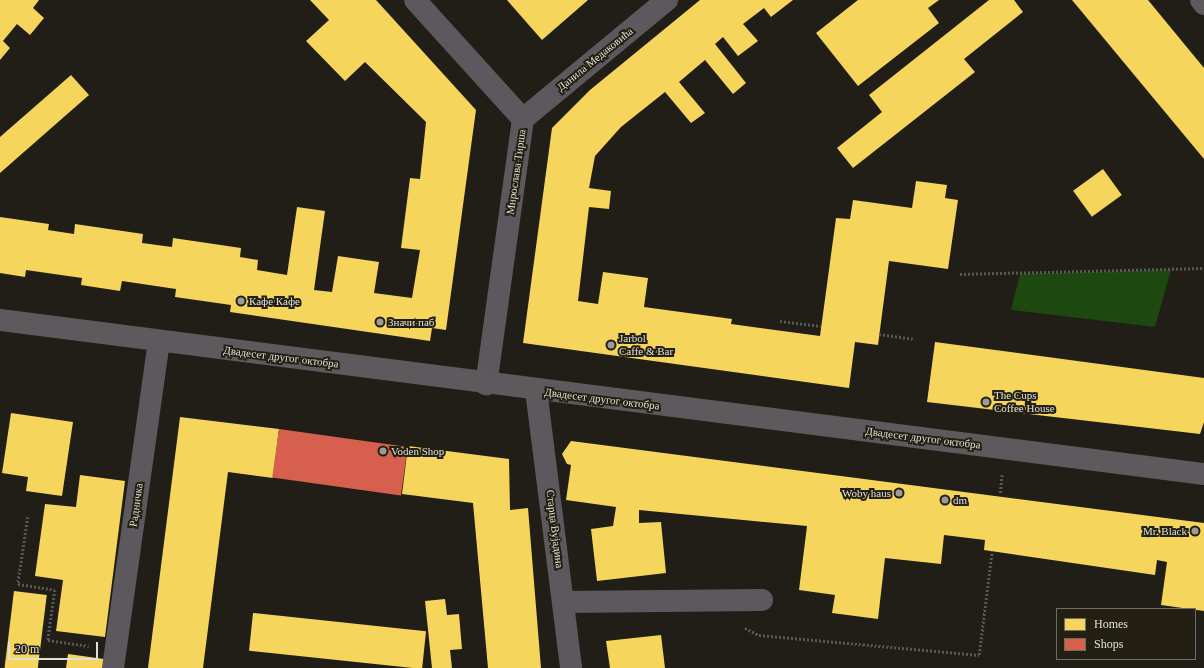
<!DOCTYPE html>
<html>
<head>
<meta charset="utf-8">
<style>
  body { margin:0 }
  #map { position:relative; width:1204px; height:668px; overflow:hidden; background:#201e16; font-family:"Times New Roman",serif }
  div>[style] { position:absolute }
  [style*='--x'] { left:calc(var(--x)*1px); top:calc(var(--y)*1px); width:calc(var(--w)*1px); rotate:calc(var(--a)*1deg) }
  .green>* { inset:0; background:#1d4810 }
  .homes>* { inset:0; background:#f6d55c; transform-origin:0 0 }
  .shops>* { inset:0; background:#d6604d; transform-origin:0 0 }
  .path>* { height:2.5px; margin-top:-1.25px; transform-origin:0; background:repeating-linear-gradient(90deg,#5a5758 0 2px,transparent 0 4px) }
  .minor>* { height:22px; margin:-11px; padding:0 11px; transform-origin:11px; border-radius:11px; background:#5c595e }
  .major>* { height:22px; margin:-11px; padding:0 11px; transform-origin:11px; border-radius:11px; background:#5d5a5d }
  .dots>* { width:11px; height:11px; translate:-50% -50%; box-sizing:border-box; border:2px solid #232013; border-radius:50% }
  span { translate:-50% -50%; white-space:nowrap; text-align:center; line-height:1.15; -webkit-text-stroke:4px #232013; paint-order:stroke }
  .street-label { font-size:11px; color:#e1dfd6 }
  .poi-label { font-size:11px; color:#e1dfd6 }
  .left { translate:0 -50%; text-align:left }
  .right { translate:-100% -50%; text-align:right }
  .legend { position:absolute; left:1056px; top:608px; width:140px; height:52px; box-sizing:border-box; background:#232013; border:1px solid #6f6c61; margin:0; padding:5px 7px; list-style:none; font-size:12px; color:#e1dfd6 }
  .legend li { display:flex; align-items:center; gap:8px; height:20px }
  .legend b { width:20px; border:1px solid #6f6c61 }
  .scale { position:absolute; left:8px; top:642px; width:90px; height:18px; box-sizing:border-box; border:2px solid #e1dfd6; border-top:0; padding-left:5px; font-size:12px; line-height:14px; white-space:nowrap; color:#e1dfd6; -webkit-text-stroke:3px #232013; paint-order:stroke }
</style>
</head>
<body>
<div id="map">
  <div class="green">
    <div style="clip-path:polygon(1171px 270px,1155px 327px,1011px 310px,1020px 274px)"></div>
  </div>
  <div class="homes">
    <div style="clip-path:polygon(0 0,39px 0,33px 8px,44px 18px,30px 35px,17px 24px,3px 41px,10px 48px,0 60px)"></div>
    <div style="clip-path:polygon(310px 0,376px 0,476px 110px,446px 330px,432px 328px,430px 341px,230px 312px,231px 305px,175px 297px,176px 289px,122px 281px,120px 291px,81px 285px,82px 278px,26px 270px,25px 277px,0 273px,0 217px,49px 224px,48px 230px,74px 234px,75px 224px,143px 234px,142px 243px,172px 247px,173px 238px,241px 248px,240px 257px,258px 260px,257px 270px,287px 275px,297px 207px,325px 211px,314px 290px,332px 292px,338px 256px,379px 262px,374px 293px,412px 298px,420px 250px,401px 248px,410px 178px,420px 179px,426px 122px,365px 62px,345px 81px,306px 41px,329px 20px)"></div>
    <div style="clip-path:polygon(507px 0,588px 0,542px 40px)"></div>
    <div style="clip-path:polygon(700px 0,793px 0,771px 17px,764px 8px,743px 24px,758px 41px,738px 56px,723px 37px,715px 44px,746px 83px,733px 94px,705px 60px,679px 82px,705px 113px,691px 123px,665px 92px,621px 127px,595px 156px,589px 188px,611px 191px,609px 209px,589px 207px,578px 301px,598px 304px,603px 272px,648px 278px,644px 307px,732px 319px,731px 324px,820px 336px,836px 218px,850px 219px,853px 200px,912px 208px,916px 181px,947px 185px,945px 198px,958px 200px,948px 269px,889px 261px,878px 345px,855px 342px,849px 388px,523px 343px,552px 128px,590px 90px)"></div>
    <div style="clip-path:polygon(858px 0,939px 0,928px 8px,939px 23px,858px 86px,816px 33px)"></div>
    <div style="clip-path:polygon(989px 0,1014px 0,1023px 12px,964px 59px,975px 72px,853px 168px,837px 148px,882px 112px,869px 95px)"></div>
    <div style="clip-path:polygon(1072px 0,1148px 0,1204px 68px,1204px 159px)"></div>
    <div style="clip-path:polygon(71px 75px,89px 95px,0 173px,0 137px)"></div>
    <div style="left:1103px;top:169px;width:32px;height:37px;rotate:54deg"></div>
    <div style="clip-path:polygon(935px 342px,1204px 378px,1204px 422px,1200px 434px,927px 402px)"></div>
    <div style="clip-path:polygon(11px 413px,73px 422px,62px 496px,26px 491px,28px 477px,2px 473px)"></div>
    <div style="clip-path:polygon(180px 417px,279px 429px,273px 478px,228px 472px,203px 668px,148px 668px)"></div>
    <div style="clip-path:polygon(571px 441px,1204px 523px,1204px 611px,1161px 605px,1167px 562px,1157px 560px,1155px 575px,984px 550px,985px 540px,944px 535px,941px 564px,885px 558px,878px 619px,832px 613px,835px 595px,799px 590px,807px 526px,639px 510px,639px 523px,661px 522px,666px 573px,597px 581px,591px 529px,613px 526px,616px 507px,566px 500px,571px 465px,567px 464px,562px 454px)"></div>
    <div style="clip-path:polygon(408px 446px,509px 459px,510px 510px,528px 508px,541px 668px,488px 668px,473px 503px,402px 494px)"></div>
    <div style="clip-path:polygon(80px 475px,125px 481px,105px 637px,56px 631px,63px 580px,35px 576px,45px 504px,76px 507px)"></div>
    <div style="left:14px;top:591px;width:33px;height:78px;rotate:7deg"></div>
    <div style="clip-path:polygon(445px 599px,447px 615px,459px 614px,462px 649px,450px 650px,452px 668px,432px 668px,425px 601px)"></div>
    <div style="left:253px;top:613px;width:174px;height:38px;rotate:6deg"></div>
    <div style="clip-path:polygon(661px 635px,665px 668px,610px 668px,606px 641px)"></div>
    <div style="clip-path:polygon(68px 654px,104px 659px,103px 668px,66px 668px)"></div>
  </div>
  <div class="shops">
    <div style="left:279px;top:429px;width:130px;height:49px;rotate:8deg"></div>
  </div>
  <div class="path">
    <div style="--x:960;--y:274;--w:244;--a:-1.4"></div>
    <div style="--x:780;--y:321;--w:41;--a:7"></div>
    <div style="--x:879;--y:334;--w:34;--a:8"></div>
    <div style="--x:1000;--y:493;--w:19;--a:-84"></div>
    <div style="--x:28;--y:517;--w:68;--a:98.5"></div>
    <div style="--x:18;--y:584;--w:37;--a:9"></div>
    <div style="--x:55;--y:590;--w:50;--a:98"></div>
    <div style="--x:48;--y:640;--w:41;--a:8.3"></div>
    <div style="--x:745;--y:628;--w:16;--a:27"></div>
    <div style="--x:759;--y:635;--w:221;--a:5.2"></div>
    <div style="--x:979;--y:655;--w:105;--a:-82.9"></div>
  </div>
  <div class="minor">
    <div style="--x:415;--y:0;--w:161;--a:47.8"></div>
    <div style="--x:523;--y:119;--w:268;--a:97.9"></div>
    <div style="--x:523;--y:119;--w:187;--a:-39.6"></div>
    <div style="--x:536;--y:390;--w:280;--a:82.8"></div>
    <div style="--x:564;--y:602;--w:198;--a:-0.6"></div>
    <div style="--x:113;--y:668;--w:330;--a:-82"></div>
  </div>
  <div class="major">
    <div style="--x:1201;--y:0;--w:5;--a:53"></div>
    <div style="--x:0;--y:320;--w:1214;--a:7.29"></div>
  </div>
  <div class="dots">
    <div style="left:241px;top:301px;background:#9d9b93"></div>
    <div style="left:380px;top:322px;background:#9d9b93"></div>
    <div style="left:611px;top:345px;background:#9d9b93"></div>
    <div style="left:986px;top:402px;background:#9d9b93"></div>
    <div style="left:383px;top:451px;background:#9d9b93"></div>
    <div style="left:899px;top:493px;background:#9d9b93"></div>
    <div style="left:945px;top:500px;background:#9d9b93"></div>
    <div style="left:1195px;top:531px;background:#9d9b93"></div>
  </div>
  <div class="street-label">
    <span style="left:595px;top:59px;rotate:-39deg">Данила Медаковића</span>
    <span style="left:516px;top:172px;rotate:-82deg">Мирослава Тирша</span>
    <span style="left:281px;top:357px;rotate:7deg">Двадесет другог октобра</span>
    <span style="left:602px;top:399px;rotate:7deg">Двадесет другог октобра</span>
    <span style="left:923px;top:438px;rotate:7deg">Двадесет другог октобра</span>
    <span style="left:136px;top:505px;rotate:-82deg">Радничка</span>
    <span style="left:555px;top:529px;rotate:83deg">Старца Вујадина</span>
  </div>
  <div class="poi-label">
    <span class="left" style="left:249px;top:301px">Кафе Кафе</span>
    <span class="left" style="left:388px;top:322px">Значи паб</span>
    <span class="left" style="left:619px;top:345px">Jarbol<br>Caffe &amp; Bar</span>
    <span class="left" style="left:994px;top:402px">The Cups<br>Coffee House</span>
    <span class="left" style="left:391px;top:451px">Voden Shop</span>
    <span class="right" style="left:891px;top:493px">Woby haus</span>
    <span class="left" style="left:953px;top:500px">dm</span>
    <span class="right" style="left:1187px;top:531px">Mr. Black</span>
  </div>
  <ul class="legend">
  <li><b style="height:11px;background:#f6d55c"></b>Homes</li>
  <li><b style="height:11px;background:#d6604d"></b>Shops</li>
  </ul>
  <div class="scale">20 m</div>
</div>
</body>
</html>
